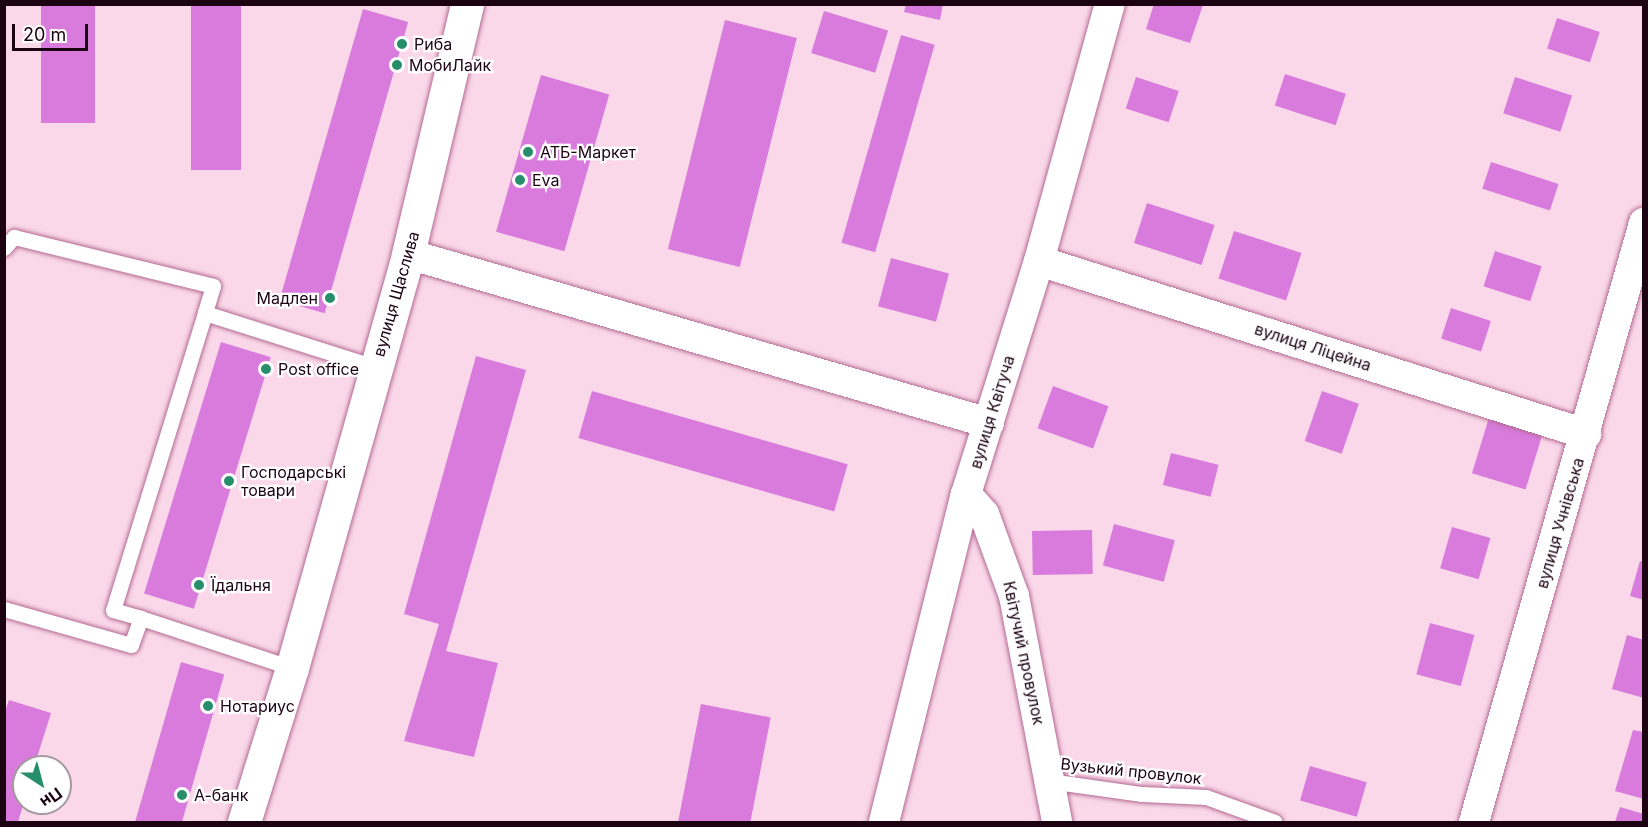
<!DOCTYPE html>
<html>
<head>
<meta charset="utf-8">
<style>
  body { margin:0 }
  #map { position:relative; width:1648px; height:827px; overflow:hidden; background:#fad8e9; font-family:Inter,sans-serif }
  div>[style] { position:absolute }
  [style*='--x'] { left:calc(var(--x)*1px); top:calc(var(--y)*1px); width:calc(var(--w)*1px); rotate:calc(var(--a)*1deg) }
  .building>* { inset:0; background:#d87bdc; transform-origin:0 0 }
  .roads { filter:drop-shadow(0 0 2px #b46a94) drop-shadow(0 0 2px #b46a94) }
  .service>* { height:15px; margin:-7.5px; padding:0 7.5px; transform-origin:7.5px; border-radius:7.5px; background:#fff }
  .minor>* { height:30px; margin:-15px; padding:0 15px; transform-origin:15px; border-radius:15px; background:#fff }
  .tertiary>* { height:33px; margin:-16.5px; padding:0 16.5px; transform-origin:16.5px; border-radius:16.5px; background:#fff }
  .dots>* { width:16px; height:16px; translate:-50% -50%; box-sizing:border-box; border:3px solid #fff; border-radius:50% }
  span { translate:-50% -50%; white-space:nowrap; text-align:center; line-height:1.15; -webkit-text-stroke:4.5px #fff; paint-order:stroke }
  .poi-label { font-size:16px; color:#1c0312 }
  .left { translate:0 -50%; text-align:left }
  .right { translate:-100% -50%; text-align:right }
  .street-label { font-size:16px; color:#1c0312 }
  .frame { position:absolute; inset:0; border:6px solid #1c0312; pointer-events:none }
  .north { position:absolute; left:12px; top:755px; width:60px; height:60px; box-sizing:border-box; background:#fff; border:2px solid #a49aa0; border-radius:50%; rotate:144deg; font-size:16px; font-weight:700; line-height:24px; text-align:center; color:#1c0312 }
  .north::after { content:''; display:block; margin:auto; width:21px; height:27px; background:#278e6b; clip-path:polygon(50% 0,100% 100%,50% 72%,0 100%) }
  .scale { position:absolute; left:12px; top:24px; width:76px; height:27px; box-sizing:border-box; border:3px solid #1c0312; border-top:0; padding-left:8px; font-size:18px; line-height:21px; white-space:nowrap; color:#1c0312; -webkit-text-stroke:4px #fff; paint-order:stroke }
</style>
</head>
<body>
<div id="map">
  <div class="building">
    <div style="left:41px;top:4px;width:54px;height:119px"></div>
    <div style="left:191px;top:4px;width:50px;height:166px"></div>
    <div style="clip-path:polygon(906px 4px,943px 4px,940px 20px,904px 12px)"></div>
    <div style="clip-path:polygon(1154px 4px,1203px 5px,1190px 43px,1146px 29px)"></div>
    <div style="left:363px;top:9px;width:47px;height:303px;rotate:16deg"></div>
    <div style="left:824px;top:11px;width:67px;height:44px;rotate:17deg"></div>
    <div style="left:1557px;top:18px;width:45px;height:32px;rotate:18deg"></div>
    <div style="left:725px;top:20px;width:74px;height:236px;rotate:14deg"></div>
    <div style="left:901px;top:35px;width:35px;height:216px;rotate:16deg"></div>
    <div style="left:1285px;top:74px;width:64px;height:33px;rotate:18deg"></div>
    <div style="left:541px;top:75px;width:71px;height:163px;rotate:16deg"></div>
    <div style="left:1136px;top:77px;width:45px;height:33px;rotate:18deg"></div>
    <div style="left:1515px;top:77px;width:60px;height:38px;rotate:18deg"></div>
    <div style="left:1491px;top:162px;width:71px;height:28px;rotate:18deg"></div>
    <div style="left:1147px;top:203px;width:71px;height:42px;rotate:18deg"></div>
    <div style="left:1234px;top:231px;width:71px;height:50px;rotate:18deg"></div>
    <div style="left:1495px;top:251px;width:49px;height:37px;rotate:18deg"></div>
    <div style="left:891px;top:258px;width:60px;height:50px;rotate:15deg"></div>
    <div style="left:1451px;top:308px;width:42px;height:32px;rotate:18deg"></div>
    <div style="left:221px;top:342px;width:52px;height:263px;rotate:17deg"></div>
    <div style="clip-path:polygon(476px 356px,526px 370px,446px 651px,498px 663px,474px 757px,404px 741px,439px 624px,404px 614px)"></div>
    <div style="left:1053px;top:386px;width:59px;height:45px;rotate:20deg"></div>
    <div style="left:592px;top:391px;width:266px;height:49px;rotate:16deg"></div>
    <div style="left:1322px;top:391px;width:39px;height:53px;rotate:19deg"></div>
    <div style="left:1491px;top:411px;width:56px;height:65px;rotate:17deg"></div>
    <div style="left:1171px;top:453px;width:49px;height:33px;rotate:14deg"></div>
    <div style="left:1114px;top:524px;width:63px;height:43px;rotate:15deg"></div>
    <div style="left:1452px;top:527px;width:40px;height:43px;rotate:16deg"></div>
    <div style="left:1092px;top:530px;width:44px;height:60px;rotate:89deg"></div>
    <div style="clip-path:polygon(1640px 561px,1644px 562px,1644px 600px,1630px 596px)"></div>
    <div style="left:1430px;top:623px;width:46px;height:53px;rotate:15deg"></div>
    <div style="clip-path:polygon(1627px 635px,1644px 640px,1644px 698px,1612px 689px)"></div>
    <div style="left:181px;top:662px;width:45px;height:167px;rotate:16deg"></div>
    <div style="clip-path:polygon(9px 700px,51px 713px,34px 767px,24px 767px,24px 802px,18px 822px,4px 822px,4px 714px)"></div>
    <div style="left:701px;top:704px;width:71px;height:120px;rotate:11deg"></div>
    <div style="clip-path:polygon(1633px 730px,1644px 732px,1644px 799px,1615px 791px)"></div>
    <div style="left:1310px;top:766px;width:59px;height:36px;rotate:16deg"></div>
    <div style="clip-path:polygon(1620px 807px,1644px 814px,1644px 822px,1615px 822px)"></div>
  </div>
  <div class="roads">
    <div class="service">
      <div style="--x:4;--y:248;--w:15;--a:-48"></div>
      <div style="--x:14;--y:237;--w:205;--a:13.8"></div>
      <div style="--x:213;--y:286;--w:28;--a:107"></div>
      <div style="--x:205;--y:313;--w:178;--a:17.6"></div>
      <div style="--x:4;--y:609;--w:132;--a:15.8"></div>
      <div style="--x:131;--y:645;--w:29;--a:-70"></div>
      <div style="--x:141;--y:618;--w:159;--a:18.3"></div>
      <div style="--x:141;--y:618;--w:29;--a:-164"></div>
      <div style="--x:113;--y:610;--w:311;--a:-72.8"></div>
      <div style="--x:1049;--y:781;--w:94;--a:8"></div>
      <div style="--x:1142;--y:794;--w:64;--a:2.7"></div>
      <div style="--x:1206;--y:797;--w:73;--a:19.9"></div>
    </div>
    <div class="minor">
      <div style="--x:408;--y:254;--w:605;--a:16.22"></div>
      <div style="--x:1039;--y:261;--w:574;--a:17.55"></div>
      <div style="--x:966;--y:494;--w:27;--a:48"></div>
      <div style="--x:984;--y:514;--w:87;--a:69.9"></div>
      <div style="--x:1014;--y:596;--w:230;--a:79.2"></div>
      <div style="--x:884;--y:822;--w:338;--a:-76"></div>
      <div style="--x:966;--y:494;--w:244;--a:-72.6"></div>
      <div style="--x:1039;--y:261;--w:267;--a:-74.6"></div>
      <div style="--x:1474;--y:822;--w:623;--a:-74.16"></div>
    </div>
    <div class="tertiary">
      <div style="--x:244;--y:822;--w:161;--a:-72.7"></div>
      <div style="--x:292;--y:668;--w:430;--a:-74.3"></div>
      <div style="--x:408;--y:254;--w:257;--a:-76.7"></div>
    </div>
  </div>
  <div class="dots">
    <div style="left:402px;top:44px;background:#278e6b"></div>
    <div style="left:397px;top:65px;background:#278e6b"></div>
    <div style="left:528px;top:152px;background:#278e6b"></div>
    <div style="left:520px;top:180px;background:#278e6b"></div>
    <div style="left:330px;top:298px;background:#278e6b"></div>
    <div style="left:266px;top:369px;background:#278e6b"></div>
    <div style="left:229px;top:481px;background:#278e6b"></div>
    <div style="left:199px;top:585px;background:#278e6b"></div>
    <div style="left:208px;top:706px;background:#278e6b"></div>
    <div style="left:182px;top:795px;background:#278e6b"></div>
  </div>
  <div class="poi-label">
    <span class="left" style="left:414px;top:44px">Риба</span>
    <span class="left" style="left:409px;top:65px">МобиЛайк</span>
    <span class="left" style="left:540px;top:152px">АТБ-Маркет</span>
    <span class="left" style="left:532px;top:180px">Eva</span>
    <span class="right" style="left:318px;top:298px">Мадлен</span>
    <span class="left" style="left:278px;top:369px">Post office</span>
    <span class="left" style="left:241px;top:481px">Господарські<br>товари</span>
    <span class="left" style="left:211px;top:585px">Їдальня</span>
    <span class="left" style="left:220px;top:706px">Нотариус</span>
    <span class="left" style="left:194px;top:795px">А-банк</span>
  </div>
  <div class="street-label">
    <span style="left:396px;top:294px;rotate:-74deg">вулиця Щаслива</span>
    <span style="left:1313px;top:347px;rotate:18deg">вулиця Ліцейна</span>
    <span style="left:992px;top:412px;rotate:-73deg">вулиця Квітуча</span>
    <span style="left:1560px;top:523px;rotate:-74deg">вулиця Учнівська</span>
    <span style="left:1024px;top:653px;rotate:78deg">Квітучий провулок</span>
    <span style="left:1131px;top:771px;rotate:6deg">Вузький провулок</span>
  </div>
  <div class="frame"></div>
  <div class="north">Пн</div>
  <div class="scale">20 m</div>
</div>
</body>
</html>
